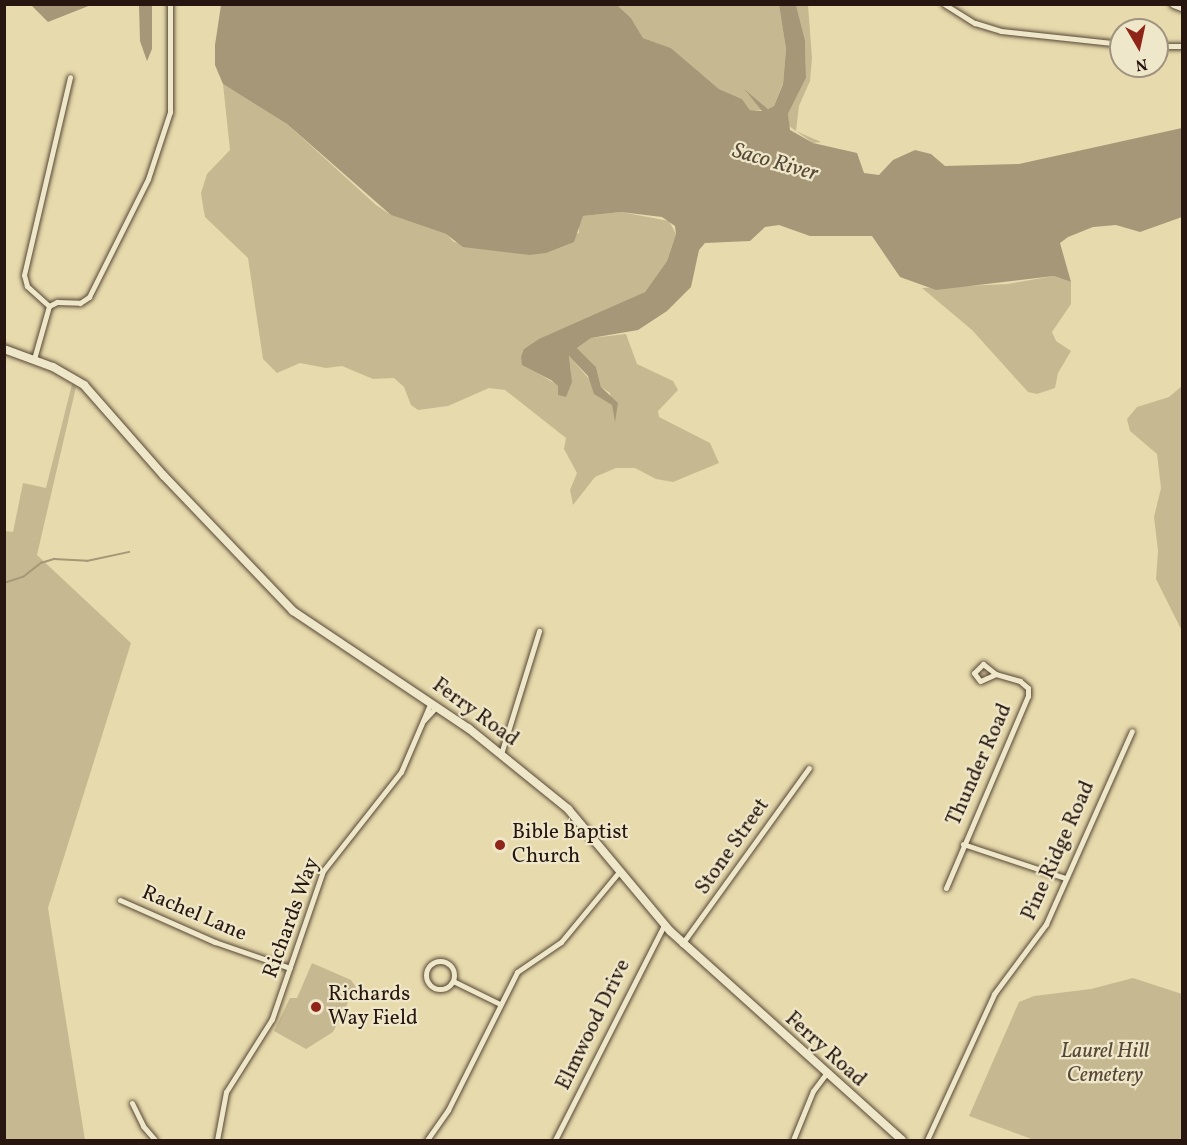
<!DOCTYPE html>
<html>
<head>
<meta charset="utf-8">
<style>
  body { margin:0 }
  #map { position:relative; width:1187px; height:1145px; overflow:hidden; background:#e7daac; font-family:Vollkorn,serif }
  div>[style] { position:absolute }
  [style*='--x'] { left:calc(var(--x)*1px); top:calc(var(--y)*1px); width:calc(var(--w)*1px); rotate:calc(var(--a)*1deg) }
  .green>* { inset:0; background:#c6b991 }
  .water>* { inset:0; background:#a59777 }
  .stream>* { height:1.5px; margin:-0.75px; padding:0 0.75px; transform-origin:0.75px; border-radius:0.75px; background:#a59777 }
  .roads { filter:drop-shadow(0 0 2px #564736) drop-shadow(0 0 2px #564736) }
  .street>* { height:5px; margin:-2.5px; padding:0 2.5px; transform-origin:2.5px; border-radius:2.5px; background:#efe7c9 }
  .street>.ring { margin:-2.5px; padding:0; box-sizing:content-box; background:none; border:5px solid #efe7c9; border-radius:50% }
  .secondary>* { height:8px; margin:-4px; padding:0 4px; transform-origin:4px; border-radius:4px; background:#efe7c9 }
  .dots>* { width:16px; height:16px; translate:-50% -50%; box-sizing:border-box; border:3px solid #efe7c9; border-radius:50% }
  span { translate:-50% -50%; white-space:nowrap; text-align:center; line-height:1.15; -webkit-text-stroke:4.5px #efe7c9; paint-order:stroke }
  .street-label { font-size:21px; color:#26160f }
  .poi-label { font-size:21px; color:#26160f }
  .left { translate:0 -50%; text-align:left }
  .park-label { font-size:21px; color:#564736; font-style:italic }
  .water-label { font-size:22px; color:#594a39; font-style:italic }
  .frame { position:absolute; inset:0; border:6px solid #26160f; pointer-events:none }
  .north { position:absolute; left:1109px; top:18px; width:60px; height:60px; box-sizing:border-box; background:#efe7c9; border:2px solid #9f937f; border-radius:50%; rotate:171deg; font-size:16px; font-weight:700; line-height:24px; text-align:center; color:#26160f }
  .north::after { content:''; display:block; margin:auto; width:21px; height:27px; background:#8f2418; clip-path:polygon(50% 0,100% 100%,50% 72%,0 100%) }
</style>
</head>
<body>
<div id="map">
  <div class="green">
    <div style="clip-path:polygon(617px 5px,779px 5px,786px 49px,783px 83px,774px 106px,768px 109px,745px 91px,763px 110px,750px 110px,742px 99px,719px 89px,671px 48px,643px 38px,631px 18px)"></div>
    <div style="clip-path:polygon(796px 5px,808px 5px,812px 58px,810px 81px,799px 106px,796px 131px,821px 142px,813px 143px,789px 126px,788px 114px,806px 78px,805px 40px)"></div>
    <div style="clip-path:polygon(223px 84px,287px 124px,376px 205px,391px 215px,446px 234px,454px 242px,529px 255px,579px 233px,579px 220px,583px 216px,621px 212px,669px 221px,676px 234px,667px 261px,645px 292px,524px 349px,531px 369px,559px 386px,571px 373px,569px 356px,612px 405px,615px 421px,610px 393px,601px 387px,596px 367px,577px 348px,591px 338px,626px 334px,637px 364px,673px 381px,678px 390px,658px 411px,659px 417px,710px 443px,719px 463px,673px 482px,656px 479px,635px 468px,616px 468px,595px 477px,573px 505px,570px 490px,577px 473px,564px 449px,566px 438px,505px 390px,489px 388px,448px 406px,418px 410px,411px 405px,404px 387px,394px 378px,373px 379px,342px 366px,326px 368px,300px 363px,277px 373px,263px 359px,248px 258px,205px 217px,203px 206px,201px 193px,207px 174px,230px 150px)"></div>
    <div style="clip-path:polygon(1054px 276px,1071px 282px,1071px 304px,1052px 332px,1056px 341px,1071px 351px,1058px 373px,1055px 388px,1037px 394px,1028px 392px,972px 330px,922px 288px,1008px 284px)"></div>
    <div style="clip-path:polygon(72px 384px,76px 387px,37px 555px,131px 643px,48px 908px,85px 1140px,5px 1140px,5px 531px,13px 532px,23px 483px,46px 488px)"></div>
    <div style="clip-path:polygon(1182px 386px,1182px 631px,1156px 579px,1158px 551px,1154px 517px,1161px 488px,1157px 454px,1130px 431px,1127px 419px,1137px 407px,1169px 397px)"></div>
    <div style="clip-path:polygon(312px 963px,351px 980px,356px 987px,333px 1032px,306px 1049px,274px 1031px,290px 998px,297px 998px)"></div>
    <div style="clip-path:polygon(1133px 978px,1182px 994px,1182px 1140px,1034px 1140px,969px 1116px,1019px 1002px,1034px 996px,1091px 989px)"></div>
  </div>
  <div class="water">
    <div style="clip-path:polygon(31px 5px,91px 5px,48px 22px)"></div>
    <div style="clip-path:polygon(139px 5px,152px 6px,152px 49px,147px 61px,140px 41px)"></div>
    <div style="clip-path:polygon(221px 5px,617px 5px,631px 18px,643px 38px,671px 48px,719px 89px,742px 99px,750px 110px,762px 111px,744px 89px,768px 109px,774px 106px,783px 84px,786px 49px,779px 5px,796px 5px,805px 40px,806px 78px,788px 114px,790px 130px,813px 143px,857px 153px,864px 173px,879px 175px,893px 160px,915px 150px,931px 154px,945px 166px,1019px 164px,1182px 128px,1182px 217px,1140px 232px,1116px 225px,1093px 227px,1068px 237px,1060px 243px,1071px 282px,1054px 276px,936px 290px,900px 277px,872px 236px,810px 236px,779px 225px,765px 227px,750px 241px,705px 243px,699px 250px,691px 287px,667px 311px,638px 330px,591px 338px,577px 348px,596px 367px,601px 387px,618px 403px,615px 422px,612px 405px,594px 394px,588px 376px,569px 356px,572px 382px,566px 397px,558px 395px,558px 386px,551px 380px,522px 365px,521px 357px,524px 349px,539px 339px,645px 292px,667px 261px,676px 234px,675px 226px,662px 217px,621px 212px,583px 216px,574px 242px,546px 253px,529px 255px,463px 247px,446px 234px,391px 215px,287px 124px,223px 84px,215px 65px,215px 45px)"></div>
  </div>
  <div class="stream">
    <div style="--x:4;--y:583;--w:20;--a:-18"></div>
    <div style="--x:23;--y:577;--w:23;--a:-38"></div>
    <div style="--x:41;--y:563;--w:14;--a:-17"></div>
    <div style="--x:54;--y:559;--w:33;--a:3"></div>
    <div style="--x:87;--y:561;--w:43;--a:-12.1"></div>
  </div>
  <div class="roads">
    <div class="street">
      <div style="--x:944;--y:4;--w:36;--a:32"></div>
      <div style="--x:975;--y:23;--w:27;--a:17"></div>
      <div style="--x:1001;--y:31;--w:121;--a:6.2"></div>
      <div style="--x:1157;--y:46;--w:25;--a:0"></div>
      <div style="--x:49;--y:306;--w:9;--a:-27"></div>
      <div style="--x:57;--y:302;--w:23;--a:2"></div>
      <div style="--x:80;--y:303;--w:11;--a:-34"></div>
      <div style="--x:89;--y:297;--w:132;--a:-63.4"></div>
      <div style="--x:148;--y:179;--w:71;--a:-71.8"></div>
      <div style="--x:170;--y:112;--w:108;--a:-90"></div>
      <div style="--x:49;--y:306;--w:30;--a:-138"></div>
      <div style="--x:27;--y:286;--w:11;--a:-105"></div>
      <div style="--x:24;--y:275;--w:203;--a:-76.9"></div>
      <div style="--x:34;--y:359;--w:55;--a:-74.2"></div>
      <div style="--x:424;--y:720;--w:19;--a:-47"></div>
      <div style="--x:501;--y:754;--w:129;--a:-72.8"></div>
      <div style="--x:963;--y:844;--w:108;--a:18.4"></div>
      <div style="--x:946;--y:888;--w:209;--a:-66.9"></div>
      <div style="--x:1028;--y:696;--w:8;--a:-90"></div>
      <div style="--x:1028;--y:688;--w:11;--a:-139"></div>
      <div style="--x:1020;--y:681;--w:25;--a:-164"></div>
      <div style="--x:996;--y:674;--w:17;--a:156"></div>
      <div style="--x:980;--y:681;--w:10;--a:-127"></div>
      <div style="--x:974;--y:673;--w:13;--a:-45"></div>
      <div style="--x:983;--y:664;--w:16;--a:38"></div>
      <div style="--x:120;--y:900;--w:104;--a:23.9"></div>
      <div style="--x:215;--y:942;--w:79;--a:19.1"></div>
      <div style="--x:682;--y:944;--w:217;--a:-54.2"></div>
      <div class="ring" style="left:426px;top:961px;width:23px;height:23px"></div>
      <div style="--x:453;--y:981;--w:52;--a:26.1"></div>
      <div style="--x:132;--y:1103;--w:25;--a:64"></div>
      <div style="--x:143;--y:1126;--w:18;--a:49"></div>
      <div style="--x:217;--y:1140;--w:49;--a:-79.4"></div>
      <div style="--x:226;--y:1092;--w:86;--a:-57.8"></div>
      <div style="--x:272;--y:1019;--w:157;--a:-71"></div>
      <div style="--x:323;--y:871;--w:126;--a:-51.8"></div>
      <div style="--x:401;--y:772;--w:76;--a:-66.8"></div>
      <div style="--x:427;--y:1140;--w:37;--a:-55"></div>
      <div style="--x:448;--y:1110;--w:154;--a:-63.4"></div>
      <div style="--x:517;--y:972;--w:53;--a:-34.3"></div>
      <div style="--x:561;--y:942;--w:91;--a:-50.4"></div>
      <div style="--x:555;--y:1140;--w:241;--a:-63.1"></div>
      <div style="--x:793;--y:1140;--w:53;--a:-67.8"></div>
      <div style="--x:813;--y:1091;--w:21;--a:-53"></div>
      <div style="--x:927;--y:1140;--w:161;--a:-65.3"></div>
      <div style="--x:994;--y:994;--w:87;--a:-53.4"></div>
      <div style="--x:1046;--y:924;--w:211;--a:-66"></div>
    </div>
    <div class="secondary">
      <div style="--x:1174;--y:4;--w:9;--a:21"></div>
      <div style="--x:4;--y:349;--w:52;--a:20.2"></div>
      <div style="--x:53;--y:367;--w:36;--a:30"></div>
      <div style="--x:84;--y:385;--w:121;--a:48.7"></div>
      <div style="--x:164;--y:476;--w:187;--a:46.3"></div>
      <div style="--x:293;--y:611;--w:211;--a:33.8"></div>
      <div style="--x:468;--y:728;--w:129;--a:39"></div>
      <div style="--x:568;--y:809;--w:159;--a:50.1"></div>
      <div style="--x:670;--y:931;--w:312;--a:42"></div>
    </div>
  </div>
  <div class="dots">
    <div style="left:500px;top:845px;background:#8f2418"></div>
    <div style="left:316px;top:1007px;background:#8f2418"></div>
  </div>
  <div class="street-label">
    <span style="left:475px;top:713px;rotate:36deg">Ferry Road</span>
    <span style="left:980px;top:765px;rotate:-66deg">Thunder Road</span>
    <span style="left:733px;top:847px;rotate:-55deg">Stone Street</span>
    <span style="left:1059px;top:851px;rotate:-66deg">Pine Ridge Road</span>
    <span style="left:194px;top:914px;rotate:23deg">Rachel Lane</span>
    <span style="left:292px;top:918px;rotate:-70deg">Richards Way</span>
    <span style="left:594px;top:1025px;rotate:-64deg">Elmwood Drive</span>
    <span style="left:825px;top:1050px;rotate:42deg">Ferry Road</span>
  </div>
  <div class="poi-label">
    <span class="left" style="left:512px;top:845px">Bible Baptist<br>Church</span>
    <span class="left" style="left:328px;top:1007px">Richards<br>Way Field</span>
  </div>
  <div class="park-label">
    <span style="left:1105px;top:1064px">Laurel Hill<br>Cemetery</span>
  </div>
  <div class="water-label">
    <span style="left:775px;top:163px;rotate:16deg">Saco River</span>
  </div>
  <div class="frame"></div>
  <div class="north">N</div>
</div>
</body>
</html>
